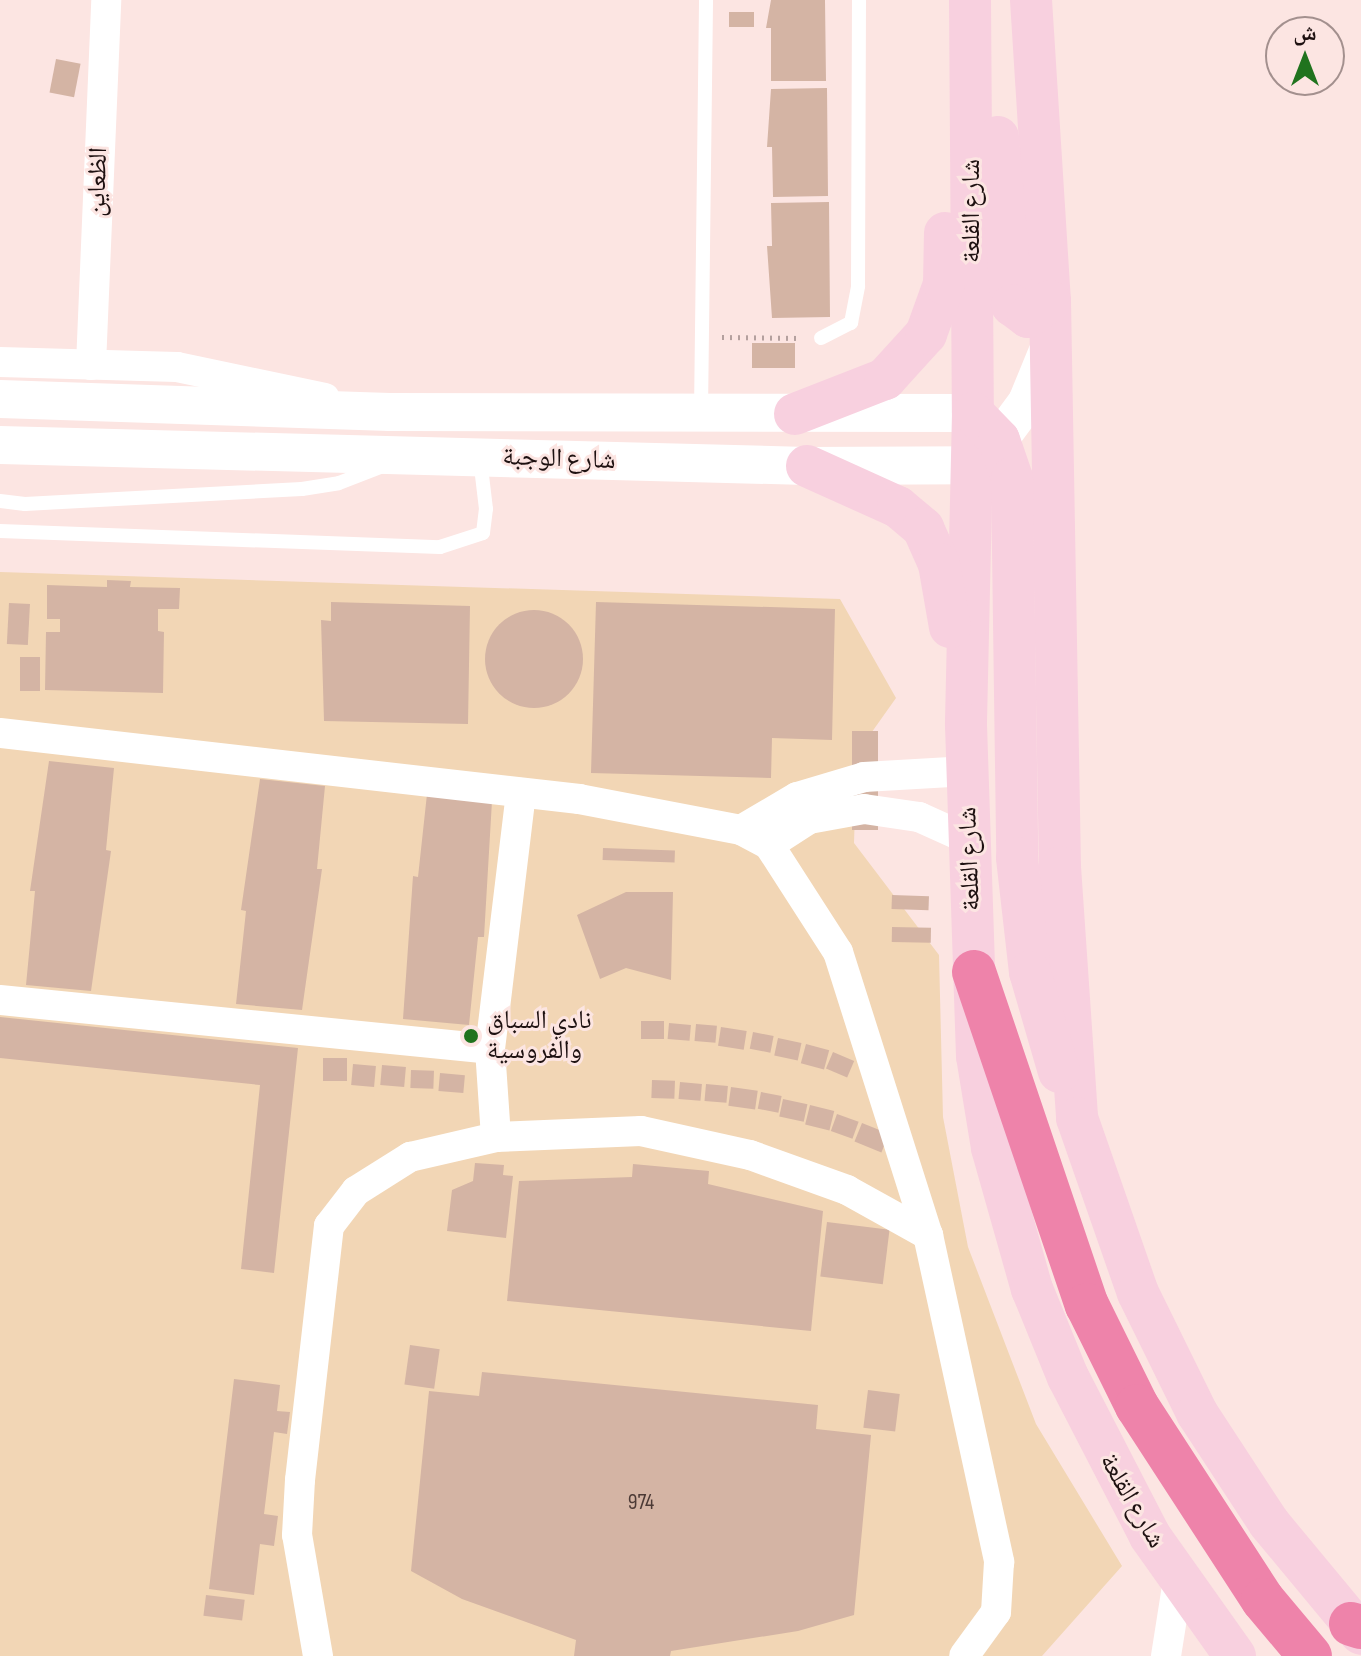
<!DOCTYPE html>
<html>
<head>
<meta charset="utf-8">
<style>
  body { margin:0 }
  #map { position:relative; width:1361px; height:1656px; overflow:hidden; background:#fce5e2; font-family:"Sofia Sans Condensed","Noto Naskh Arabic",sans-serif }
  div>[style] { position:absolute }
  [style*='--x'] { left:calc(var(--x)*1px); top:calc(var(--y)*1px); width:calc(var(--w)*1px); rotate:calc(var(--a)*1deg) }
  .green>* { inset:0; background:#f2d6b5 }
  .building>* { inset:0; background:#d4b4a4; transform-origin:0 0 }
  .round { border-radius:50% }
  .path>* { height:5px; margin-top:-2.5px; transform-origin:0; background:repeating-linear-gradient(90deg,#b4a09e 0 2px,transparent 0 8px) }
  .service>* { height:14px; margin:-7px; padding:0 7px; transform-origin:7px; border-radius:7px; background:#fff }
  .minor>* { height:30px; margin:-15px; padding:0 15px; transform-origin:15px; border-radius:15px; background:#fff }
  .tertiary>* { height:38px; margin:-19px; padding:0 19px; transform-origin:19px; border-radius:19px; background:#fff }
  .secondary>* { height:42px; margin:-21px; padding:0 21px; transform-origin:21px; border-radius:21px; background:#f8d0df }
  .trunk>* { height:44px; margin:-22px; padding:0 22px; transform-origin:22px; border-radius:22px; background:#ee83aa }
  .dots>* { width:22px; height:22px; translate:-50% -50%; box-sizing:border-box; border:4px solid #fce5e2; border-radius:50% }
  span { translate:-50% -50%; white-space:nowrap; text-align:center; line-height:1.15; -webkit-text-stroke:6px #fce5e2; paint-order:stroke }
  .number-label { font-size:22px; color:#4c3a36 }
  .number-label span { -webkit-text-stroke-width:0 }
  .street-label { font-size:26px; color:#1e1111 }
  .poi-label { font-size:26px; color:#1e1111 }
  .left { translate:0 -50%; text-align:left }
  .north { position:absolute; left:1265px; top:16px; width:80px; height:80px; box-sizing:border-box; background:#fce5e2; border:2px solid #a3908e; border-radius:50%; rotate:0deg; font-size:22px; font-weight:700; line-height:32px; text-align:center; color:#1e1111 }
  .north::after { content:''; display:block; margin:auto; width:28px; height:36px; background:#20731e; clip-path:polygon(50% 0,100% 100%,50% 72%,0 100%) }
</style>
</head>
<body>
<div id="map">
  <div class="green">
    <div style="clip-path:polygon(0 572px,840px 599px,896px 698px,857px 753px,854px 843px,939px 955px,943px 1117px,968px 1247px,1036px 1424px,1122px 1566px,1042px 1656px,0 1656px)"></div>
  </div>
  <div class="building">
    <div style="clip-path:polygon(771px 0,825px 0,826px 81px,771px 81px,771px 28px,766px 28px)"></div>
    <div style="left:729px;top:12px;width:25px;height:15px"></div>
    <div style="left:56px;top:59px;width:25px;height:34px;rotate:11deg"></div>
    <div style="clip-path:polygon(827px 88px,828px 196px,773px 197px,772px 147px,767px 147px,771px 89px)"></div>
    <div style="clip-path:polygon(829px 202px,830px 317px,772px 318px,767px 246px,772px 246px,771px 203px)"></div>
    <div style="left:752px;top:343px;width:43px;height:25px"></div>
    <div style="clip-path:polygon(107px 580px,131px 581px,130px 587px,180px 588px,179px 609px,158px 609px,158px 631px,164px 632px,163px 693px,45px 690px,46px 632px,60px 632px,60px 619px,47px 619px,47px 585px,107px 587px)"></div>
    <div style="clip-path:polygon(331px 602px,470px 606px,468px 724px,324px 721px,321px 620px,331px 621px)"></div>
    <div style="clip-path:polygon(596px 602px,835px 609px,832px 740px,772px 738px,771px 778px,591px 773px)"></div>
    <div style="left:9px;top:603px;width:21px;height:41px;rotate:3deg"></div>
    <div class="round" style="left:485px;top:610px;width:98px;height:98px"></div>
    <div style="left:20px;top:657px;width:20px;height:34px"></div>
    <div style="left:852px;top:731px;width:26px;height:99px"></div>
    <div style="clip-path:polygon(49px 761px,114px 768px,106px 850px,111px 851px,91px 991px,26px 985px,35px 891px,30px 891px)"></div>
    <div style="clip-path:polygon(260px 779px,325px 786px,317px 869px,322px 869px,302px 1010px,236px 1004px,246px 911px,241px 910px)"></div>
    <div style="clip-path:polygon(427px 794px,492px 801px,484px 937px,478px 937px,469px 1025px,403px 1019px,413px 876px,418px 877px)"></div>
    <div style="left:603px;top:848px;width:72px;height:12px;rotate:2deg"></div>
    <div style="clip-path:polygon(626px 892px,673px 892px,671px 980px,626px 968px,600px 979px,577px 915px)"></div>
    <div style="left:892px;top:895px;width:37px;height:14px;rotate:2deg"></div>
    <div style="left:892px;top:927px;width:39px;height:15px;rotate:1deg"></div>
    <div style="clip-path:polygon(0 1017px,298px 1048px,274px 1273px,241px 1269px,260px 1085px,0 1058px)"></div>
    <div style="left:641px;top:1021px;width:23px;height:18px"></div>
    <div style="left:669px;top:1023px;width:22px;height:16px;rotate:5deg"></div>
    <div style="left:696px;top:1024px;width:21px;height:17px;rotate:5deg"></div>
    <div style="left:721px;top:1027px;width:26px;height:19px;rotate:9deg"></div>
    <div style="left:753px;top:1032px;width:21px;height:17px;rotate:11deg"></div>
    <div style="left:778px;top:1038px;width:24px;height:18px;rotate:12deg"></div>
    <div style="left:806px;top:1044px;width:24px;height:20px;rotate:15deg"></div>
    <div style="left:833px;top:1052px;width:23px;height:18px;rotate:23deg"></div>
    <div style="left:323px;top:1058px;width:24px;height:23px"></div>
    <div style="left:353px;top:1064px;width:23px;height:21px;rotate:5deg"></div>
    <div style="left:382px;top:1065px;width:24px;height:20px;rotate:5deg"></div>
    <div style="left:411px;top:1070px;width:23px;height:18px;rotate:2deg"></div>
    <div style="left:440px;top:1073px;width:25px;height:18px;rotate:5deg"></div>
    <div style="left:652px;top:1080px;width:23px;height:18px;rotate:2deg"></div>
    <div style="left:680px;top:1082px;width:22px;height:17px;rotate:5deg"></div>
    <div style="left:706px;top:1084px;width:22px;height:17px;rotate:5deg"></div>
    <div style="left:731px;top:1087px;width:27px;height:19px;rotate:8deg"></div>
    <div style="left:761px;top:1092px;width:21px;height:17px;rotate:11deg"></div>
    <div style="left:783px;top:1099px;width:25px;height:18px;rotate:12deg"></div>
    <div style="left:810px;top:1105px;width:25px;height:20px;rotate:14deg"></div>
    <div style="left:837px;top:1114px;width:23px;height:18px;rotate:20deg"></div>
    <div style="left:862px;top:1123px;width:29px;height:20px;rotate:22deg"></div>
    <div style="clip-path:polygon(475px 1163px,504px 1165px,503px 1175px,513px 1176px,506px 1238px,447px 1231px,452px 1190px,473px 1181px)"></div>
    <div style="clip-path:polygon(633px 1164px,709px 1171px,708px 1184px,823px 1211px,811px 1331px,507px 1301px,519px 1181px,632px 1177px)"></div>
    <div style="left:827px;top:1222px;width:63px;height:55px;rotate:7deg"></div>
    <div style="left:410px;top:1345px;width:30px;height:40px;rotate:8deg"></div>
    <div style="clip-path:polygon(482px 1372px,818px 1405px,816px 1429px,871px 1435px,854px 1615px,798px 1631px,671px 1651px,670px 1656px,574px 1656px,576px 1640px,462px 1599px,411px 1571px,429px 1391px,479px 1396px)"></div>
    <div style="clip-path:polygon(234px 1379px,280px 1385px,277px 1411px,290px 1412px,287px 1434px,274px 1432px,264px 1514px,278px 1516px,274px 1546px,260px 1544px,254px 1595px,209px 1589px)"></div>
    <div style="left:868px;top:1390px;width:32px;height:38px;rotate:7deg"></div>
    <div style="left:206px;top:1595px;width:39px;height:21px;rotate:7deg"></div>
  </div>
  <div class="path">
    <div style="--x:722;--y:337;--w:78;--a:0.7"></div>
  </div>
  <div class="service">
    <div style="--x:821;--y:338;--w:34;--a:-27"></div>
    <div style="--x:851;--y:323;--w:38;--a:-79"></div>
    <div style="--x:858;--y:286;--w:286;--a:-89.8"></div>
    <div style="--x:701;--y:412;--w:412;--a:-89.3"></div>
    <div style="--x:0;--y:501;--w:25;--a:7"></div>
    <div style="--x:25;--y:504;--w:277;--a:-3.1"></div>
    <div style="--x:302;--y:489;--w:37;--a:-9"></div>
    <div style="--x:339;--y:483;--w:47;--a:-21.1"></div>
    <div style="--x:0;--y:531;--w:440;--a:2.1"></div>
    <div style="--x:440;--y:547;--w:45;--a:-18"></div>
    <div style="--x:483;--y:533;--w:24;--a:-83"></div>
    <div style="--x:486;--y:509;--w:50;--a:-96.8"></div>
  </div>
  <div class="minor">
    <div style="--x:0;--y:362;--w:177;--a:1.6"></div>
    <div style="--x:177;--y:367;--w:151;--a:11.8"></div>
    <div style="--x:91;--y:365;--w:365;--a:-87.6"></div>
    <div style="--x:0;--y:733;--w:583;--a:6.5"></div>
    <div style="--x:579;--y:799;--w:165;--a:10.8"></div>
    <div style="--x:741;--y:830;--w:32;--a:28"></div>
    <div style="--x:769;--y:845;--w:127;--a:57.2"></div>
    <div style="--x:838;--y:952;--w:297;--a:72.4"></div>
    <div style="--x:928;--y:1235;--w:335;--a:77.7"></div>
    <div style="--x:999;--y:1562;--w:50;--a:93.4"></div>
    <div style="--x:996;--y:1612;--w:54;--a:126"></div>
    <div style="--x:741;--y:830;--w:65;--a:-30.5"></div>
    <div style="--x:797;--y:797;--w:70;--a:-16.6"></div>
    <div style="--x:864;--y:777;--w:104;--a:-3.3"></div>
    <div style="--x:769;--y:845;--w:48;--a:-33"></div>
    <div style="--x:809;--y:819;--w:56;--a:-10.3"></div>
    <div style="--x:864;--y:809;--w:56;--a:8.3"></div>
    <div style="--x:919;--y:817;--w:56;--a:24.3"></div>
    <div style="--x:0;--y:1000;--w:492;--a:5.7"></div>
    <div style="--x:496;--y:1137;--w:88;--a:-93.9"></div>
    <div style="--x:490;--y:1049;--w:258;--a:-83.1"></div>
    <div style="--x:318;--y:1656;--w:123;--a:-99.8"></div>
    <div style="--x:297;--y:1535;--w:55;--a:-86.9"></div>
    <div style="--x:300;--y:1480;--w:256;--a:-83.5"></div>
    <div style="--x:329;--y:1226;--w:44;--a:-52.4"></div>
    <div style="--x:356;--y:1191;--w:64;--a:-32.2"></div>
    <div style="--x:410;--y:1157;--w:88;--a:-13.1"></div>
    <div style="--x:496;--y:1137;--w:145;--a:-2.4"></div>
    <div style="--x:641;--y:1131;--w:112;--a:12.4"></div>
    <div style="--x:750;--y:1155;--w:103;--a:19.8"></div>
    <div style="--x:847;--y:1190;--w:93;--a:29.1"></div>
    <div style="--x:1166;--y:1656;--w:77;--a:-81"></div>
  </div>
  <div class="tertiary">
    <div style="--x:0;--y:399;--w:390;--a:1.9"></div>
    <div style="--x:390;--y:412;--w:583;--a:0.1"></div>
    <div style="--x:0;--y:445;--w:807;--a:1.49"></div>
    <div style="--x:807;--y:466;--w:164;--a:-0.3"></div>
    <div style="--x:971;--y:465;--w:38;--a:-42"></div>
    <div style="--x:999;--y:440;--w:47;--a:-53.6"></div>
    <div style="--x:1027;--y:402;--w:61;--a:-67.7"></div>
  </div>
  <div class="secondary">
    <div style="--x:970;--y:0;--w:413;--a:89.6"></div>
    <div style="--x:973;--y:413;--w:312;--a:91.3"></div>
    <div style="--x:966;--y:725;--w:331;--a:88.1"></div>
    <div style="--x:977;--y:1056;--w:93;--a:80.7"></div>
    <div style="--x:992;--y:1148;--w:147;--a:74.2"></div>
    <div style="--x:1032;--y:1289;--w:95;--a:67.8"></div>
    <div style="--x:1068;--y:1377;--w:179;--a:62.7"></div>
    <div style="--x:1150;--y:1536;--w:147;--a:54.7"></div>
    <div style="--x:1031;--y:0;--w:302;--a:86.4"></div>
    <div style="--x:1050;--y:301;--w:566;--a:88.99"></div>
    <div style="--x:1060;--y:867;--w:252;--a:86.1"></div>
    <div style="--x:1077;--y:1118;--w:185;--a:70.8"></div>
    <div style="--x:1138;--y:1293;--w:134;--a:63.8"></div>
    <div style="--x:1197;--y:1413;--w:131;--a:56.8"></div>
    <div style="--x:1269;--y:1523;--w:144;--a:50.3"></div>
    <div style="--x:998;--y:137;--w:169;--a:85.2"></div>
    <div style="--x:1012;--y:305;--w:20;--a:37"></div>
    <div style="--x:1028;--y:317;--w:27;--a:-36"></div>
    <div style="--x:973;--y:413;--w:37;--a:46"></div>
    <div style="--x:999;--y:440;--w:40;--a:71.1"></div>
    <div style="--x:1012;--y:478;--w:380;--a:89.2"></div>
    <div style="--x:1017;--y:858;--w:115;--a:83.5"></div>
    <div style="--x:1030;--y:972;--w:104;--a:73.8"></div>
    <div style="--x:795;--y:414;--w:97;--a:-21.3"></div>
    <div style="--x:885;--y:379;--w:61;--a:-47.7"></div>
    <div style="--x:926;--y:334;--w:53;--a:-70.2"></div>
    <div style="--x:944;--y:284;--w:51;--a:-88.9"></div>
    <div style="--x:807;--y:466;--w:100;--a:24.3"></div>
    <div style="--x:898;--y:507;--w:33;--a:40"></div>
    <div style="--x:923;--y:528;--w:39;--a:66"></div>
    <div style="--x:939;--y:564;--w:64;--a:80.1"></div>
  </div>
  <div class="trunk">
    <div style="--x:974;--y:972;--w:352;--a:71.3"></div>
    <div style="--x:1087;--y:1305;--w:113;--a:63.7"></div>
    <div style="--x:1137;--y:1406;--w:231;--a:57"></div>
    <div style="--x:1263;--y:1600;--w:73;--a:50"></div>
    <div style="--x:1351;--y:1624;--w:10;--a:17"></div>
  </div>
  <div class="dots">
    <div style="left:471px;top:1036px;background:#20731e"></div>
  </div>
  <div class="number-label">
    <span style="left:641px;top:1503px">974</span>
  </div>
  <div class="street-label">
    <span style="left:98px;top:182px;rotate:-88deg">الظعاين</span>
    <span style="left:972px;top:211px;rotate:-90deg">شارع القلعة</span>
    <span style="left:559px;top:459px;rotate:2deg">شارع الوجبة</span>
    <span style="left:970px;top:859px;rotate:-92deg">شارع القلعة</span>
    <span style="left:1132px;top:1501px;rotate:60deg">شارع القلعة</span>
  </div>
  <div class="poi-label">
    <span class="left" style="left:487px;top:1036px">نادي السباق<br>والفروسية</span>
  </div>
  <div class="north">ش</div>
</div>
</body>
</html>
